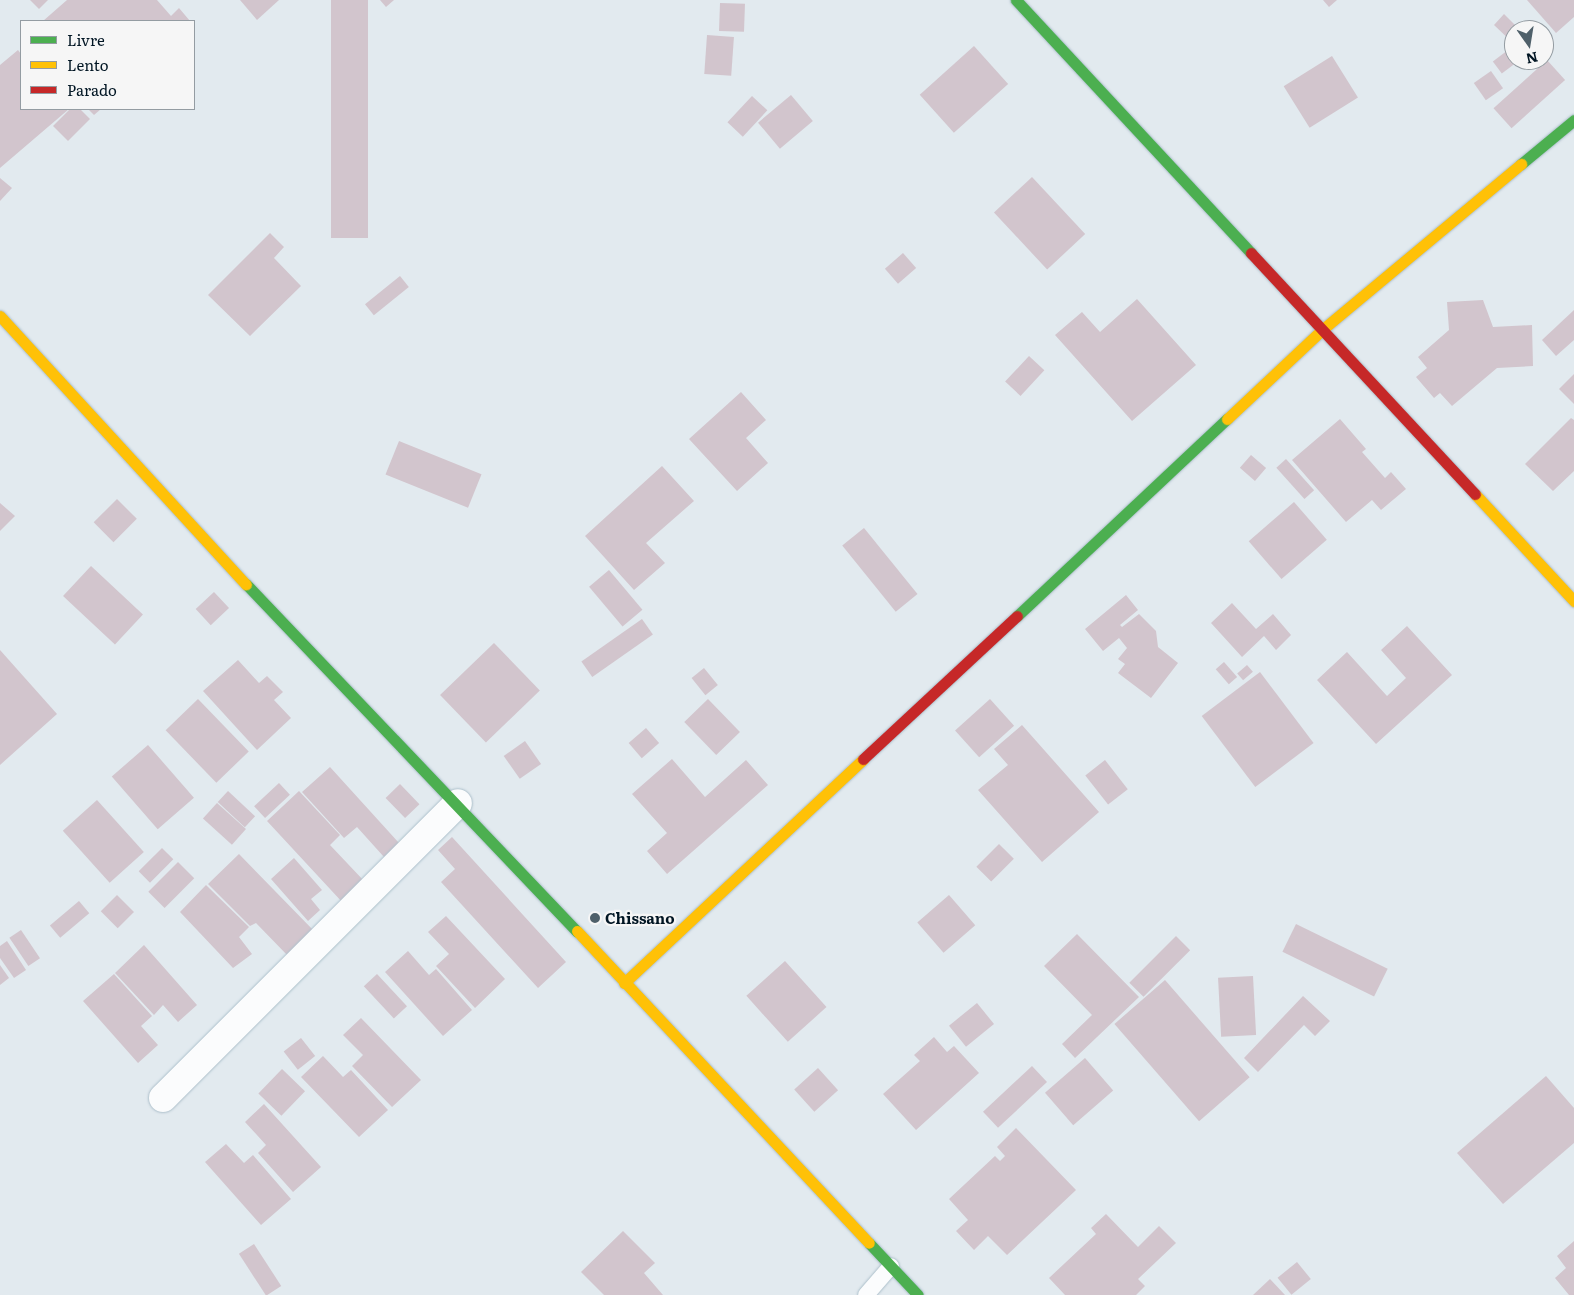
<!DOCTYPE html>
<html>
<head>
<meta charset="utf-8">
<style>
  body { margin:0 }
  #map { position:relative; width:1574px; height:1295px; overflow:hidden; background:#e2eaef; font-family:Literata,serif }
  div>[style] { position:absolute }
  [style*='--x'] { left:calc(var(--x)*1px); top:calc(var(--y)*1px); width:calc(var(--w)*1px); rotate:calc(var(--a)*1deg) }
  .building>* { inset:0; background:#d2c5cd; transform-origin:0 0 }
  .roads { filter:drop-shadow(0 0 1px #acbfca) drop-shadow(0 0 1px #acbfca) }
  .lane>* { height:16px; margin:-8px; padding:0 8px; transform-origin:8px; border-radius:8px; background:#fbfcfd }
  .street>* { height:28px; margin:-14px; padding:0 14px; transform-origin:14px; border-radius:14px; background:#fbfcfd }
  .fast>* { height:11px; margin:-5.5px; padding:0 5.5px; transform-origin:5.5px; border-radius:5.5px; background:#4caf50 }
  .slow>* { height:11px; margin:-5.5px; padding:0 5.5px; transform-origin:5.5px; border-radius:5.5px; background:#ffc107 }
  .jam>* { height:11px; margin:-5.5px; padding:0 5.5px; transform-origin:5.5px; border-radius:5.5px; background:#c62828 }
  .dots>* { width:14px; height:14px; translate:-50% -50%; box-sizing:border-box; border:2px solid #f6f6f6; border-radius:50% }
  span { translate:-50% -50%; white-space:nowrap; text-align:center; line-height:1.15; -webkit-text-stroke:4.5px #f6f6f6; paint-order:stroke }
  .poi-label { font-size:15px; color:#001523; font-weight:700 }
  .left { translate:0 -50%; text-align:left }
  .legend { position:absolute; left:20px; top:20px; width:175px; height:90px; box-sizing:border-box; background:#f6f6f6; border:1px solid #949ca2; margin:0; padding:6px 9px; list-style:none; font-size:15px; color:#001523 }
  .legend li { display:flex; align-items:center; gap:10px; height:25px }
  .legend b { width:25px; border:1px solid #949ca2 }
  .north { position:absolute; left:1504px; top:20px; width:50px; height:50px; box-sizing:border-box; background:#f6f6f6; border:1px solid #949ca2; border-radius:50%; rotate:167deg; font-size:14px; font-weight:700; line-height:20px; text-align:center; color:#001523 }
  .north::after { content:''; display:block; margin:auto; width:18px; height:22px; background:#4f606a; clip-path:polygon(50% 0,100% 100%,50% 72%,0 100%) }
</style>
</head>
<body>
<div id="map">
  <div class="building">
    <div style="clip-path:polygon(30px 0,48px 0,39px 9px)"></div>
    <div style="clip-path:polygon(67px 0,157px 0,171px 16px,179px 8px,190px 21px,43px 21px)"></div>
    <div style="clip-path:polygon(240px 0,279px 0,257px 20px)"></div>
    <div style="left:331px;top:0;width:37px;height:238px"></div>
    <div style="clip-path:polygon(380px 0,394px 0,386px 7px)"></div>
    <div style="clip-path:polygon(1323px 0,1337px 0,1329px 7px)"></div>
    <div style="clip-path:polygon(1527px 0,1574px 0,1574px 17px,1556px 33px)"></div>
    <div style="left:720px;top:3px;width:25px;height:28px;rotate:2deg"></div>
    <div style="clip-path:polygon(1504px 14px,1520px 30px,1514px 30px,1514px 44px,1494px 25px)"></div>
    <div style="left:707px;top:35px;width:27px;height:39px;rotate:4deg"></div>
    <div style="left:974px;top:46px;width:51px;height:73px;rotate:48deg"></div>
    <div style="clip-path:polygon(18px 50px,21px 54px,21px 109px,69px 109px,0 168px,0 65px)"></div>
    <div style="left:1508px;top:50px;width:15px;height:19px;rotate:53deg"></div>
    <div style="left:1332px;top:56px;width:49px;height:57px;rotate:58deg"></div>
    <div style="left:1547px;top:60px;width:27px;height:72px;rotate:48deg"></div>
    <div style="left:1491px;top:71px;width:21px;height:21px;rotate:55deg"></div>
    <div style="left:791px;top:95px;width:34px;height:43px;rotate:50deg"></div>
    <div style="left:752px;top:96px;width:21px;height:36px;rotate:43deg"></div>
    <div style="clip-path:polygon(70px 109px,80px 109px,90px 119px,68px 141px,53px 126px)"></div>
    <div style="clip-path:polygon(88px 109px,101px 109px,94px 115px)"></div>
    <div style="left:1032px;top:177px;width:78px;height:52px;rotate:47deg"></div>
    <div style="clip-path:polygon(0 178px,12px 188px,0 201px)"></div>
    <div style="clip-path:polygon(270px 233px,284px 247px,274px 258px,301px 286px,250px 336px,208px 295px)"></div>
    <div style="left:903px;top:253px;width:20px;height:24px;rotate:49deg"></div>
    <div style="left:400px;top:276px;width:14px;height:45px;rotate:51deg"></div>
    <div style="clip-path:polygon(1137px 299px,1196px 365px,1132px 421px,1055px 335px,1082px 312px,1100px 332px)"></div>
    <div style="clip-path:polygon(1483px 300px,1493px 327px,1532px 325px,1533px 366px,1497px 368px,1452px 406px,1440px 393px,1434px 398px,1416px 377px,1427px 368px,1418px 357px,1449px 330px,1447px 302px)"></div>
    <div style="clip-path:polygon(1574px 310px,1574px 340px,1556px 356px,1542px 340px)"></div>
    <div style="left:1029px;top:356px;width:21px;height:35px;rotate:43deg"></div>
    <div style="clip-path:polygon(1574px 374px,1574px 404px,1559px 389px)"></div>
    <div style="clip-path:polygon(741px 392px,766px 420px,746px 438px,768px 463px,737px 491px,689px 439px)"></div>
    <div style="clip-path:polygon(1571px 418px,1574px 420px,1574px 471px,1553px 491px,1525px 464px)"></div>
    <div style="clip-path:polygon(1340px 419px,1366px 449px,1362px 452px,1385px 478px,1391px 472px,1406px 489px,1381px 510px,1372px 500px,1346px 522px,1292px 460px)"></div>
    <div style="left:399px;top:441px;width:89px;height:36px;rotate:22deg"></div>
    <div style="left:1251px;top:455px;width:20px;height:17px;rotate:41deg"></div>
    <div style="left:1286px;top:459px;width:42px;height:13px;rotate:48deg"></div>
    <div style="clip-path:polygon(662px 466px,694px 501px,646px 543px,665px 563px,634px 590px,585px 536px)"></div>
    <div style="left:117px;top:499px;width:28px;height:33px;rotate:45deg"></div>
    <div style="left:1294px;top:502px;width:50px;height:60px;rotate:49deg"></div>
    <div style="clip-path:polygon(0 503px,15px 516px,0 531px)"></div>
    <div style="left:864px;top:528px;width:85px;height:28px;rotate:51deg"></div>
    <div style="left:91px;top:566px;width:71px;height:41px;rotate:43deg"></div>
    <div style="left:609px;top:570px;width:52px;height:26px;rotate:50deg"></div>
    <div style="left:214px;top:592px;width:22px;height:25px;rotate:47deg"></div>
    <div style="clip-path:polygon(1126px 595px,1138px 610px,1120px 625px,1122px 627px,1139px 614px,1156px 631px,1158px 647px,1178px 663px,1151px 698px,1118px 673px,1125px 664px,1118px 659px,1127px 648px,1119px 638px,1103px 651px,1085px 629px)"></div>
    <div style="clip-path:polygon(1232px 603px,1256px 629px,1273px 614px,1291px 635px,1276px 650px,1264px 636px,1242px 657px,1211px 623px)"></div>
    <div style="left:642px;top:619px;width:19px;height:74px;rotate:55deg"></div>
    <div style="clip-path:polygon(1407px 626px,1452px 675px,1376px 744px,1317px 680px,1347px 652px,1387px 696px,1406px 678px,1381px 650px)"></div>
    <div style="left:494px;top:643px;width:66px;height:75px;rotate:46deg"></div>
    <div style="clip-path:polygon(0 650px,57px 714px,0 765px)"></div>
    <div style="clip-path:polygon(238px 660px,259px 683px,267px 676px,283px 692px,274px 700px,291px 718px,257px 750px,203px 691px)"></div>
    <div style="left:1224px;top:662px;width:20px;height:11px;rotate:49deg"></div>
    <div style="left:1247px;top:665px;width:9px;height:13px;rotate:49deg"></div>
    <div style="left:704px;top:668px;width:22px;height:16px;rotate:51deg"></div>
    <div style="left:1260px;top:672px;width:89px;height:73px;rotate:53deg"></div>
    <div style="left:198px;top:699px;width:73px;height:45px;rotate:46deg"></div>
    <div style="left:708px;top:699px;width:46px;height:33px;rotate:46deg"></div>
    <div style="left:990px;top:699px;width:36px;height:47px;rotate:48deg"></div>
    <div style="clip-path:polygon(1022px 725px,1099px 812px,1042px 862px,978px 790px,1008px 765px,994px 749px)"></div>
    <div style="left:646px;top:728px;width:20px;height:23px;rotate:49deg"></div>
    <div style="left:525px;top:741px;width:28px;height:26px;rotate:55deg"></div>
    <div style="left:148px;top:745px;width:70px;height:48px;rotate:49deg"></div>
    <div style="clip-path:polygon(672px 759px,705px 797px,746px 760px,768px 785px,667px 874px,647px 851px,667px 833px,632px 794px)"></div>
    <div style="left:1105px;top:760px;width:37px;height:25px;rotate:52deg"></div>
    <div style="clip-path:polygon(330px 767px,399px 843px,384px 857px,357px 827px,344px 838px,302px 792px)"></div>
    <div style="left:279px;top:783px;width:16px;height:34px;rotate:47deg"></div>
    <div style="left:400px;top:784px;width:28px;height:20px;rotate:46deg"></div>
    <div style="left:228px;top:791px;width:37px;height:15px;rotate:43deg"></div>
    <div style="clip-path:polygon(299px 791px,340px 835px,330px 845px,365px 882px,343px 903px,267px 821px)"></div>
    <div style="left:97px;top:800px;width:70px;height:46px;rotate:48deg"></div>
    <div style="left:217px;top:803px;width:39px;height:21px;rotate:42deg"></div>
    <div style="clip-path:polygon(452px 837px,566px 962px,538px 988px,441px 882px,455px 869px,438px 850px)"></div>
    <div style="left:999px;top:844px;width:21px;height:32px;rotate:45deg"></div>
    <div style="left:162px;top:848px;width:16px;height:33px;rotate:45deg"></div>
    <div style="clip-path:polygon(239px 854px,315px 932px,289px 957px,256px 923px,250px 926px,208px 884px)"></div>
    <div style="clip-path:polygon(294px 858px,322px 890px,311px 899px,320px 910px,308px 921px,271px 879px)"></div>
    <div style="left:178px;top:862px;width:23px;height:42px;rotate:45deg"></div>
    <div style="clip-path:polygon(206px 885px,249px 927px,239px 937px,252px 954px,233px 968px,180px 912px)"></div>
    <div style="left:117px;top:895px;width:24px;height:23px;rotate:45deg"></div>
    <div style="left:949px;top:895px;width:40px;height:42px;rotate:49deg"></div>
    <div style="left:79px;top:901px;width:16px;height:38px;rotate:50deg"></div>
    <div style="clip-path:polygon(446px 916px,505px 979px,475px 1008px,436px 966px,449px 954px,428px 932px)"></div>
    <div style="left:1296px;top:924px;width:102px;height:31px;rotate:26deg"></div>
    <div style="left:21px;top:930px;width:34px;height:14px;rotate:56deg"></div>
    <div style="clip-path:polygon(1077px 934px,1139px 997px,1075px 1058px,1062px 1044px,1092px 1015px,1044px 966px)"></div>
    <div style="left:1176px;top:936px;width:20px;height:66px;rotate:45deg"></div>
    <div style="clip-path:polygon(7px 941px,26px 970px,14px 978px,0 958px,0 946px)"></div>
    <div style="clip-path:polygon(144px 945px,197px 1005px,178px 1022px,163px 1005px,154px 1015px,115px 973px)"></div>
    <div style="clip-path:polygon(408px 951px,429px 975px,436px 969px,472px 1010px,443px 1036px,385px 972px)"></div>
    <div style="left:785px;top:961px;width:62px;height:52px;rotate:48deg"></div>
    <div style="clip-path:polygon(0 965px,9px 978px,0 985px)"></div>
    <div style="clip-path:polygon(114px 974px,152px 1016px,141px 1026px,158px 1045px,138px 1063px,83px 1001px)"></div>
    <div style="left:377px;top:974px;width:44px;height:18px;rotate:47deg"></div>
    <div style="left:1253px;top:976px;width:59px;height:35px;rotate:87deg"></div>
    <div style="left:1165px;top:980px;width:129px;height:67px;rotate:49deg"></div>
    <div style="clip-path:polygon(1303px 996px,1330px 1021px,1315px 1036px,1304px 1025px,1258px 1072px,1244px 1058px)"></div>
    <div style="left:977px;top:1003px;width:27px;height:36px;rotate:51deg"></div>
    <div style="clip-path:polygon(361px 1018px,421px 1080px,392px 1107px,352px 1066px,363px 1055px,343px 1035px)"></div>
    <div style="clip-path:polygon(934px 1037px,947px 1052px,954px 1046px,979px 1073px,916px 1130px,883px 1094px,920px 1061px,914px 1055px)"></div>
    <div style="left:301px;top:1038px;width:23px;height:22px;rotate:52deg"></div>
    <div style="clip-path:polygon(323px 1056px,343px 1077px,351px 1070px,388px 1110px,359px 1137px,301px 1077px)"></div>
    <div style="left:1085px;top:1058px;width:43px;height:53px;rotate:49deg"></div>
    <div style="left:1032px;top:1066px;width:22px;height:67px;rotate:47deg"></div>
    <div style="left:818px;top:1068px;width:30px;height:32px;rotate:48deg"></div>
    <div style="left:282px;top:1069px;width:32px;height:34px;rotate:44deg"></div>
    <div style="clip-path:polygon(1546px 1076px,1574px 1108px,1574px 1143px,1503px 1204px,1457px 1153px)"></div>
    <div style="clip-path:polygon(264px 1104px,321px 1167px,293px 1192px,258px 1153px,266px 1145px,245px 1122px)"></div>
    <div style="clip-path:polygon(1016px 1128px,1076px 1190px,1007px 1255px,988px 1236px,974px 1250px,956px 1231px,968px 1220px,949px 1199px,995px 1156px,1000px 1161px,1005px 1156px,997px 1147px)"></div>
    <div style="clip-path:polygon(226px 1144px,244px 1163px,253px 1155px,291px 1199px,261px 1225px,205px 1162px)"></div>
    <div style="clip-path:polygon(1106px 1214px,1138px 1247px,1159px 1226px,1176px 1243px,1138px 1279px,1145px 1286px,1136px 1295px,1065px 1295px,1049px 1278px,1096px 1234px,1091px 1228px)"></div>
    <div style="clip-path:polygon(623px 1231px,655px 1263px,644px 1273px,663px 1295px,604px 1295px,581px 1272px)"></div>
    <div style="clip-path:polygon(1574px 1241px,1574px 1295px,1569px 1295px,1555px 1278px,1566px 1268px,1557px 1256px)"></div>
    <div style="left:254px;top:1244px;width:50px;height:18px;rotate:57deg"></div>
    <div style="left:1297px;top:1262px;width:22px;height:25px;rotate:51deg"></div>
    <div style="clip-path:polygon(1270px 1279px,1285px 1295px,1253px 1295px)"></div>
  </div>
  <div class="roads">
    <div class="lane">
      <div style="--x:866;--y:1295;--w:38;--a:-49"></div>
    </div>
    <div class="street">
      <div style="--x:163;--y:1098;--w:417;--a:-45"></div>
    </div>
    <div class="fast">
      <div style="--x:1016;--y:0;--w:345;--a:47.1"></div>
      <div style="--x:1521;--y:164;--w:69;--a:-39.7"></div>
      <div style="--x:246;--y:584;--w:480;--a:46.4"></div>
      <div style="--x:1017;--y:616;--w:288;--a:-43.2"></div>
      <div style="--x:869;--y:1243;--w:71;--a:46.7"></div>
    </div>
    <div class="slow">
      <div style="--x:0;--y:316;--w:364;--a:47.5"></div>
      <div style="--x:1227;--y:419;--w:132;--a:-43.2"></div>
      <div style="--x:1323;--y:329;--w:258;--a:-39.8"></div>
      <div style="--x:1475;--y:494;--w:146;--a:47.2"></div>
      <div style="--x:577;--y:931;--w:427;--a:46.9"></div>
      <div style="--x:624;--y:983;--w:328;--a:-43.1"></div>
    </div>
    <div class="jam">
      <div style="--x:1251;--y:253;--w:329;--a:47.1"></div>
      <div style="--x:863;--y:759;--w:210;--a:-42.9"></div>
    </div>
  </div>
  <div class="dots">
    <div style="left:595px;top:918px;background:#4f606a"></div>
  </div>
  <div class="poi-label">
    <span class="left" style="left:605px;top:918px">Chissano</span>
  </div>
  <ul class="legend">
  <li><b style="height:6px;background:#4caf50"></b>Livre</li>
  <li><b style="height:6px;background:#ffc107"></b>Lento</li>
  <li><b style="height:6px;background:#c62828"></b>Parado</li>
  </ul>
  <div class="north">N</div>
</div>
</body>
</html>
